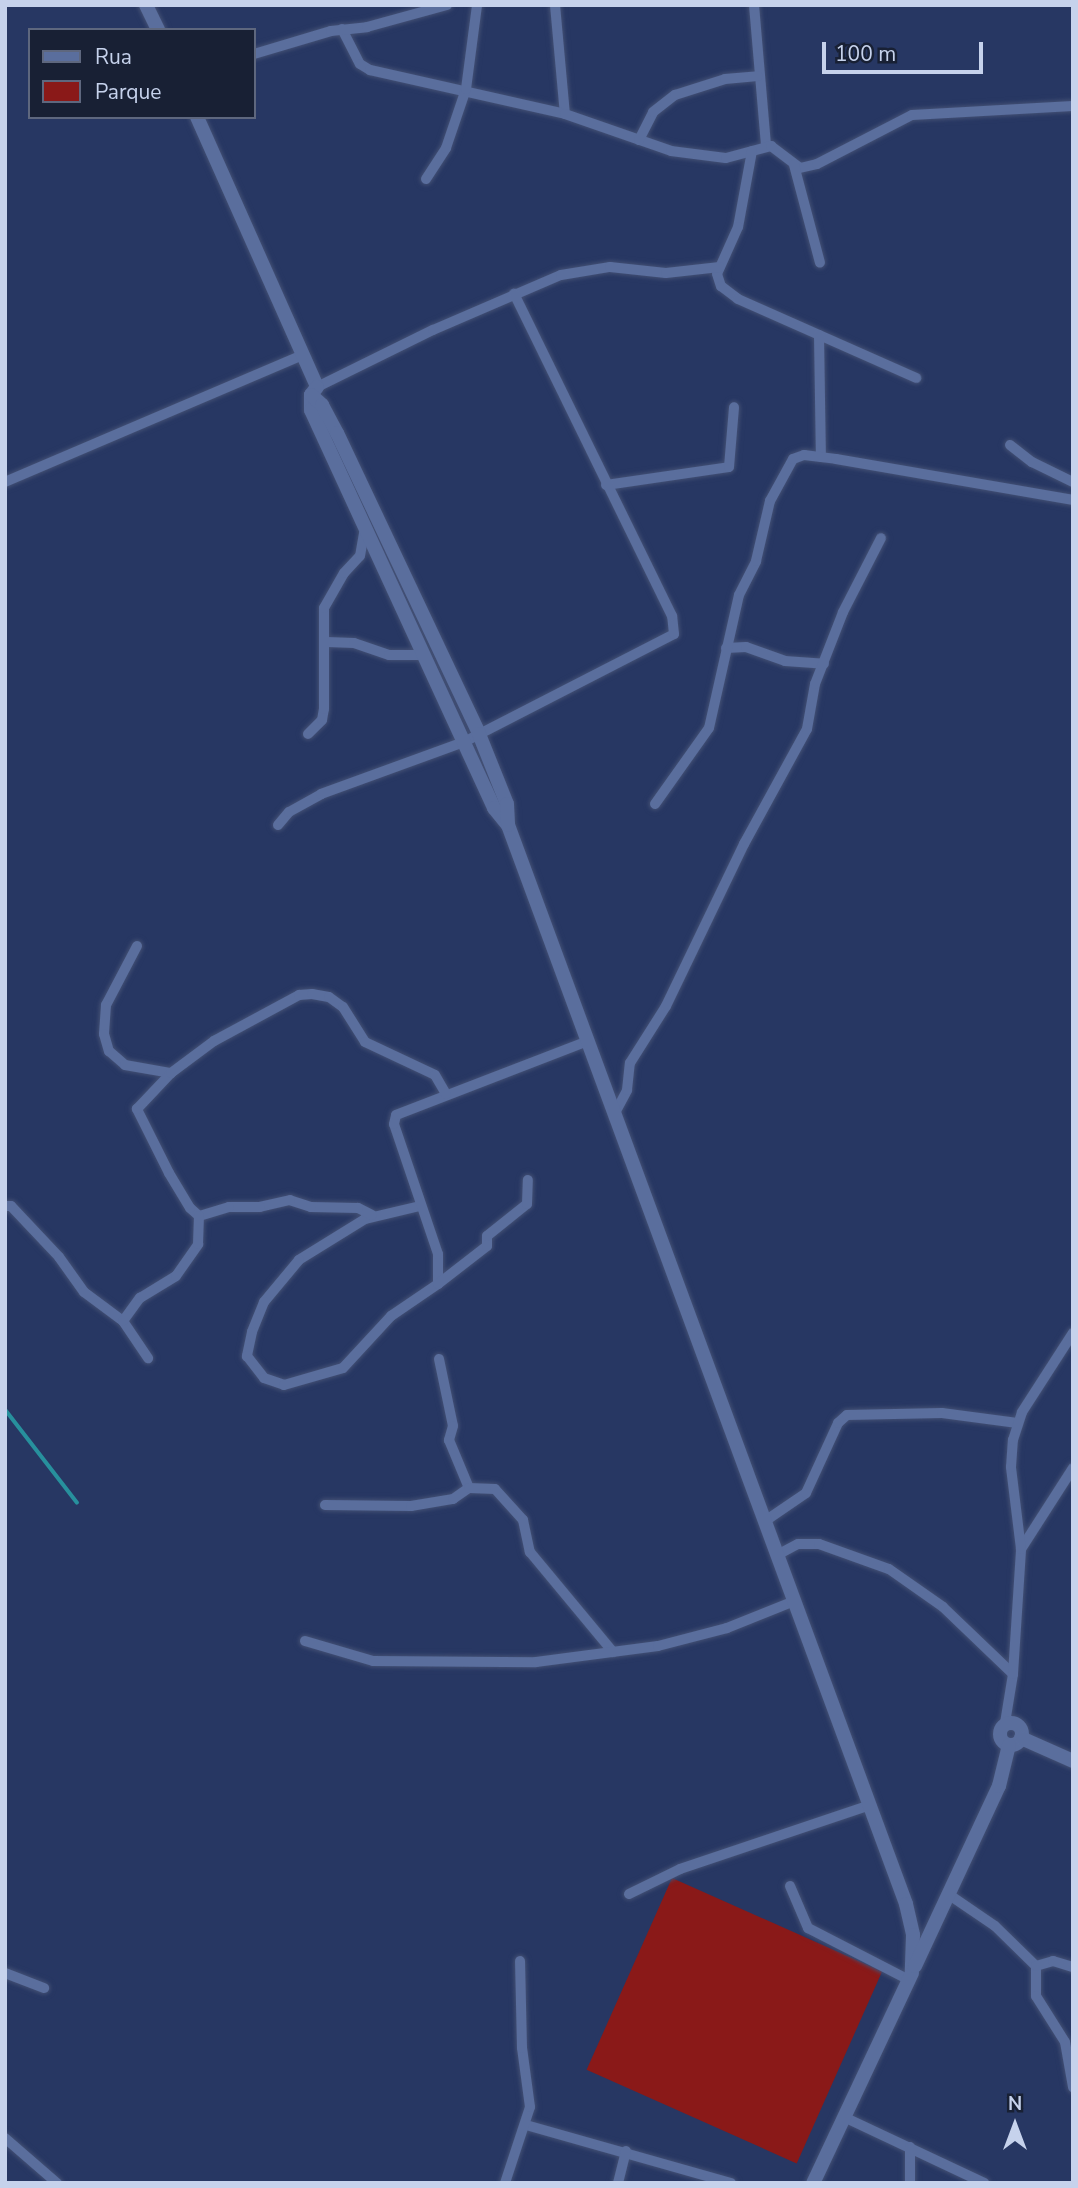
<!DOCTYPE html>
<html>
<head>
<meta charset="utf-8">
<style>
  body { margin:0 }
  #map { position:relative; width:1078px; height:2188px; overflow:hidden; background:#273763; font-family:"Nunito Sans",sans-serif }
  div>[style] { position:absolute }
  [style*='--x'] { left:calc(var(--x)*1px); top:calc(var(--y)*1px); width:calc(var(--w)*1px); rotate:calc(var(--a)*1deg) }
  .green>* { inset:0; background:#8a1918; transform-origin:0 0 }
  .stream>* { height:3.5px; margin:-1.75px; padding:0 1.75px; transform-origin:1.75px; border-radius:1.75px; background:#27909d }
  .roads { filter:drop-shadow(0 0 2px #435074) drop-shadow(0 0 2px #435074) }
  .minor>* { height:10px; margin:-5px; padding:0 5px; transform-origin:5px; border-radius:5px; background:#5a6e9d }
  .tertiary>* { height:14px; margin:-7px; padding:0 7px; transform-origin:7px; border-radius:7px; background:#5a6e9d }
  .tertiary>.ring { margin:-7px; padding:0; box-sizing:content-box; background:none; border:14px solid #5a6e9d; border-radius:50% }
  span { translate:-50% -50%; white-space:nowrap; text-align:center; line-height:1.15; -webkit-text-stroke:6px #182034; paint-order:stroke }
  .frame { position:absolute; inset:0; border:7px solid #c6d2ec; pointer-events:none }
  .legend { position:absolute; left:28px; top:28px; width:228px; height:91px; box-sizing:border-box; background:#182034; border:2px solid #5e677e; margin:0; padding:9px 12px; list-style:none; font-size:21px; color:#c6d2ec }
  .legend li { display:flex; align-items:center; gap:14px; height:35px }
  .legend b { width:35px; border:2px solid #5e677e }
  .north { position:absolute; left:980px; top:2090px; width:70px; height:70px; -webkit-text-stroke:5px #182034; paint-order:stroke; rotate:0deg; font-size:19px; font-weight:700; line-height:28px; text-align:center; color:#c6d2ec }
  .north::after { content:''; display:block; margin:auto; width:24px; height:32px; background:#c6d2ec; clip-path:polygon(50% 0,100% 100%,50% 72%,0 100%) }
  .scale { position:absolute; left:822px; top:42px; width:161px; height:32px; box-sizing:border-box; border:4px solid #c6d2ec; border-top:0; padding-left:9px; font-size:21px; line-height:24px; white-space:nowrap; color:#c6d2ec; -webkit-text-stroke:5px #182034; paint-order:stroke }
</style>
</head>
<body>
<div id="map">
  <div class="green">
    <div style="left:672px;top:1878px;width:230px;height:210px;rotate:24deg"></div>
  </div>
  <div class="stream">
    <div style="--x:5;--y:1409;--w:118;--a:52.3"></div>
  </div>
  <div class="roads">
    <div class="minor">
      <div style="--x:555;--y:5;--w:109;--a:84.8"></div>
      <div style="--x:754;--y:5;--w:141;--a:85.1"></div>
      <div style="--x:342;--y:29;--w:39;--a:63"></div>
      <div style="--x:360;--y:64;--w:12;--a:31"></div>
      <div style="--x:370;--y:70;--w:200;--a:12.7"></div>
      <div style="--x:565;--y:114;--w:112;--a:19.2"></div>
      <div style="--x:671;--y:151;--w:55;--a:7.3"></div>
      <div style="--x:726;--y:158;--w:47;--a:-14.9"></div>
      <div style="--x:771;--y:146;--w:36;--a:37"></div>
      <div style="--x:800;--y:168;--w:17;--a:-13"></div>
      <div style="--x:817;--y:164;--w:107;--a:-27.3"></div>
      <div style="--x:912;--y:115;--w:161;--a:-3.2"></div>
      <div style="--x:254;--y:54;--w:80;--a:-16.6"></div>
      <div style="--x:331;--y:31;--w:36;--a:-6"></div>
      <div style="--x:367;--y:27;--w:83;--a:-15.4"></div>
      <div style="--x:639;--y:140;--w:31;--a:-63"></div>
      <div style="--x:653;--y:112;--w:28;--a:-38"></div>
      <div style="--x:675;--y:95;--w:52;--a:-17.7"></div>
      <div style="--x:725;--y:79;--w:33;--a:-5"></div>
      <div style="--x:752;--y:151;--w:77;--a:100.4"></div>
      <div style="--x:738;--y:227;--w:51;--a:114.1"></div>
      <div style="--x:717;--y:274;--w:13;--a:72"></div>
      <div style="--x:721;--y:286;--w:21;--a:37"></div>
      <div style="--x:738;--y:299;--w:195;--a:23.9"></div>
      <div style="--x:794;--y:165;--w:101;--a:75.1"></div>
      <div style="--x:426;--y:179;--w:37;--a:-57"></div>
      <div style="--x:446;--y:148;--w:62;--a:-71.3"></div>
      <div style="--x:466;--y:89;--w:85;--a:-82.5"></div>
      <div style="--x:819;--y:335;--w:122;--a:89.1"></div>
      <div style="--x:317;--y:387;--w:129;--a:-26.2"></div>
      <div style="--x:433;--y:330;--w:139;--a:-23.3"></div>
      <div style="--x:561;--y:275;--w:50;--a:-9.3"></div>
      <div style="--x:610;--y:267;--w:56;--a:6.1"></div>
      <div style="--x:666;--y:273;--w:54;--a:-6.3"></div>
      <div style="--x:1010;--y:445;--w:28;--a:38"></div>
      <div style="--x:1032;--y:462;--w:46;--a:26"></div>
      <div style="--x:5;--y:482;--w:324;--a:-23.1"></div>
      <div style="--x:606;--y:485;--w:124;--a:-8.3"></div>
      <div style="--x:729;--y:467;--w:60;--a:-85.2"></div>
      <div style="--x:327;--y:642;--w:27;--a:2"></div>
      <div style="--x:354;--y:643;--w:37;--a:19"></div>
      <div style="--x:389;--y:655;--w:35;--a:0"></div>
      <div style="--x:726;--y:648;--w:20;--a:-3"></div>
      <div style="--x:746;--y:647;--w:41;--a:19.7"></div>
      <div style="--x:785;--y:661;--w:39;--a:4"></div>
      <div style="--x:308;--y:734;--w:20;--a:-45"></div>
      <div style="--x:322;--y:720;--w:11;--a:-80"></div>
      <div style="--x:324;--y:709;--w:101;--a:-90"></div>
      <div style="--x:324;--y:608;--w:40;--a:-60.3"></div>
      <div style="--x:344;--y:573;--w:23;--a:-47"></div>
      <div style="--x:360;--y:556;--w:27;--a:-80"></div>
      <div style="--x:655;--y:804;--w:93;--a:-54.6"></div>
      <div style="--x:709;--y:728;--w:136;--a:-77.3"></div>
      <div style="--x:739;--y:595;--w:38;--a:-63"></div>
      <div style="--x:756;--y:561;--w:62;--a:-76.9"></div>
      <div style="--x:770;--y:501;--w:48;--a:-61.3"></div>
      <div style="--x:793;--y:459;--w:12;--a:-20"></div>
      <div style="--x:804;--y:455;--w:32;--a:7"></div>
      <div style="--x:836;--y:459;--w:241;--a:9.8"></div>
      <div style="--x:278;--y:825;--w:17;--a:-50"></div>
      <div style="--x:289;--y:812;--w:37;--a:-29"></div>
      <div style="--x:321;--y:794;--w:152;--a:-20"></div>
      <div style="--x:464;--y:742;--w:236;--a:-27.2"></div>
      <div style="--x:674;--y:634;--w:18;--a:-96"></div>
      <div style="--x:672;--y:616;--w:359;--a:-116.1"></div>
      <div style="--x:137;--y:946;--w:67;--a:117.7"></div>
      <div style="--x:106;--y:1005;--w:29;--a:94"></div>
      <div style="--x:104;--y:1034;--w:18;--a:74"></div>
      <div style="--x:109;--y:1051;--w:21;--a:41"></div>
      <div style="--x:125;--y:1065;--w:47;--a:9.9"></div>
      <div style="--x:615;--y:1113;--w:26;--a:-62"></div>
      <div style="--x:627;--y:1090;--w:27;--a:-84"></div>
      <div style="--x:630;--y:1063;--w:67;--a:-57.7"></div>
      <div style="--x:666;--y:1006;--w:180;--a:-64.3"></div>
      <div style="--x:744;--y:844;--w:131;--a:-61.3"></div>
      <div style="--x:807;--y:729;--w:46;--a:-79.9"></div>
      <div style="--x:815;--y:684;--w:77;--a:-68.7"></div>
      <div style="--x:843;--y:612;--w:83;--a:-62.8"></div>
      <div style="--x:5;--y:1206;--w:6;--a:0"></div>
      <div style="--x:11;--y:1206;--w:70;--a:46.7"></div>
      <div style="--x:59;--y:1257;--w:43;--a:54.5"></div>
      <div style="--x:84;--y:1292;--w:49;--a:36.6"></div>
      <div style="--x:123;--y:1321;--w:45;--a:56"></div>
      <div style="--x:420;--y:1206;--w:57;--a:166.7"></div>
      <div style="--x:365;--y:1219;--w:78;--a:148.2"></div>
      <div style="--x:299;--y:1260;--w:55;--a:129.8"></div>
      <div style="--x:264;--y:1302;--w:32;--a:112"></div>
      <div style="--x:252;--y:1332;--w:25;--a:102"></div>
      <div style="--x:247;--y:1356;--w:28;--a:52"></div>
      <div style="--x:264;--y:1378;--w:21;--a:19"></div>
      <div style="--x:284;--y:1385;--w:61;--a:-16.1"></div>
      <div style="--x:343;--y:1368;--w:71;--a:-47.3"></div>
      <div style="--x:391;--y:1316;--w:57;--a:-34.2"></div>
      <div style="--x:438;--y:1284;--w:30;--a:-90"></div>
      <div style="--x:438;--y:1254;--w:137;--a:-108.7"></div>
      <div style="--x:394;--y:1124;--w:9;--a:-77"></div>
      <div style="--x:396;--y:1115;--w:206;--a:-21.1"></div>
      <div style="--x:372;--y:1215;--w:16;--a:-153"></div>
      <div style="--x:358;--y:1208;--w:47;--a:-178.8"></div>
      <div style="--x:311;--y:1207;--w:22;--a:-162"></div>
      <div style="--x:290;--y:1200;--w:31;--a:167"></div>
      <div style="--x:260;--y:1207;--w:31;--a:180"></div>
      <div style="--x:229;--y:1207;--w:31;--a:163"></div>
      <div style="--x:199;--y:1216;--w:12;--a:-138"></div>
      <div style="--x:190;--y:1208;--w:41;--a:-121"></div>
      <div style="--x:169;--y:1173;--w:72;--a:-116.6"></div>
      <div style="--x:137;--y:1109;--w:50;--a:-46.6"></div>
      <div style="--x:171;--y:1073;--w:54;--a:-36.7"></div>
      <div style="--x:214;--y:1041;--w:97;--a:-28.4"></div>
      <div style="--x:299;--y:995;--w:13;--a:-4"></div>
      <div style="--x:312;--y:994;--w:17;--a:10"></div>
      <div style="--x:329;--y:997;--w:17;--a:36"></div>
      <div style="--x:343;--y:1007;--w:41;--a:57.8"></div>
      <div style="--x:365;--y:1042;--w:77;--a:25.2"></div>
      <div style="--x:435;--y:1075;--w:22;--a:60"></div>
      <div style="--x:438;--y:1284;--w:62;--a:-37.8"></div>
      <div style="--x:487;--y:1246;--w:10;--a:-90"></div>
      <div style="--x:487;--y:1236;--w:51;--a:-38.7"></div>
      <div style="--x:527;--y:1204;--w:24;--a:-88"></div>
      <div style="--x:123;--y:1321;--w:29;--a:-54"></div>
      <div style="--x:140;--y:1298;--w:42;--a:-31.4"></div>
      <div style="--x:176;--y:1276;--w:39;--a:-55"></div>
      <div style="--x:198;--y:1244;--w:28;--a:-88"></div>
      <div style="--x:439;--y:1359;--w:68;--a:78.2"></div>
      <div style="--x:453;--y:1426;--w:15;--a:106"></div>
      <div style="--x:449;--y:1440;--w:52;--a:67.4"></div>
      <div style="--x:325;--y:1505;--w:86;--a:0.7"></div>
      <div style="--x:411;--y:1506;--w:43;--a:-9.5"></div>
      <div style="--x:453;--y:1499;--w:19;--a:-35"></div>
      <div style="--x:469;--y:1488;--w:26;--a:2"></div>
      <div style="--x:495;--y:1489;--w:42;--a:47.9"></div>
      <div style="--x:523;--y:1520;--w:33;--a:78"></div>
      <div style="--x:530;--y:1552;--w:130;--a:50.3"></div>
      <div style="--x:768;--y:1519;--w:46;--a:-34.4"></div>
      <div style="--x:806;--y:1493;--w:77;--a:-65.4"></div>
      <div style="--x:838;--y:1423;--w:12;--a:-42"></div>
      <div style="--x:847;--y:1415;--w:95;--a:-1.2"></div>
      <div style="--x:942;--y:1413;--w:76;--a:7.6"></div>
      <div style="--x:1021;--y:1549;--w:96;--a:-57.3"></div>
      <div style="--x:779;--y:1554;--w:21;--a:-28"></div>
      <div style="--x:798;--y:1544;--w:21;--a:0"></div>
      <div style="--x:819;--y:1544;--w:74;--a:19.7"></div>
      <div style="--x:889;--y:1569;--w:66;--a:35.1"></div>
      <div style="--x:943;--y:1607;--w:97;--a:43.7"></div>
      <div style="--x:305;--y:1641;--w:71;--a:16.4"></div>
      <div style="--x:373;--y:1661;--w:163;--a:0.4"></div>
      <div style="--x:536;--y:1662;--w:123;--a:-7.5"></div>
      <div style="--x:658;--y:1646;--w:71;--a:-14.6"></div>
      <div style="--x:727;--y:1628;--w:72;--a:-21.9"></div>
      <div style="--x:1005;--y:1723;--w:50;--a:-80.7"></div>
      <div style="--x:1013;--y:1674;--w:125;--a:-86.3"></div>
      <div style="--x:1021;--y:1549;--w:83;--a:-97"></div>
      <div style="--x:1011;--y:1467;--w:27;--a:-86"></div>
      <div style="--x:1013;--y:1440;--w:29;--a:-72"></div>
      <div style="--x:1022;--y:1412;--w:94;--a:-57.2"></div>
      <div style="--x:790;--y:1886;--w:46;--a:66.8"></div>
      <div style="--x:808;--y:1928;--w:114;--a:27.2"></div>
      <div style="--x:629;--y:1894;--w:57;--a:-26.1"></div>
      <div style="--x:680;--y:1869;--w:200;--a:-18.6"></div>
      <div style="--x:951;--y:1896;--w:53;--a:34.3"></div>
      <div style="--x:995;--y:1926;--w:57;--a:44.3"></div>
      <div style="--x:1036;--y:1966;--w:30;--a:90"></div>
      <div style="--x:1036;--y:1996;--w:54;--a:57.8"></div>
      <div style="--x:1065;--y:2042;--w:46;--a:79.9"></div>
      <div style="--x:1036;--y:1966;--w:18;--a:-16"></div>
      <div style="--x:1053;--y:1961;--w:21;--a:17"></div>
      <div style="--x:5;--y:1973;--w:42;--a:21"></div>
      <div style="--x:846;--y:2118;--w:153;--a:25.2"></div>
      <div style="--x:526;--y:2125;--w:213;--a:15.8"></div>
      <div style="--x:5;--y:2138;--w:69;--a:40.9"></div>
      <div style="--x:910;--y:2147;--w:36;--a:90"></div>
      <div style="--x:505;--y:2183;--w:80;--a:-71.8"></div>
      <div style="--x:530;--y:2107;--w:60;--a:-97.7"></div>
      <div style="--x:522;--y:2048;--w:87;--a:-91.3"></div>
      <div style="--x:618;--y:2183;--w:33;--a:-76"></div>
    </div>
    <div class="tertiary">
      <div style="--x:146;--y:5;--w:28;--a:64"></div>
      <div style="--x:197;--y:117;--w:295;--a:66"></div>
      <div style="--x:317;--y:387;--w:10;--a:127"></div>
      <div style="--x:311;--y:395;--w:15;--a:90"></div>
      <div style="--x:311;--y:410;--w:438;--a:65.3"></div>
      <div style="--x:494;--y:808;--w:22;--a:51"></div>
      <div style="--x:508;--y:825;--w:1150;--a:69.75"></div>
      <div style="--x:906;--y:1904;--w:32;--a:77"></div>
      <div style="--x:913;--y:1935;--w:38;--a:92"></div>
      <div style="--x:912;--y:1973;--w:232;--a:115.2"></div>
      <div style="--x:311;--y:395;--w:15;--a:42"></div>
      <div style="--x:322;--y:405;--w:32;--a:62"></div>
      <div style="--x:337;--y:433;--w:333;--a:64.7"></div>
      <div style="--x:479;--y:734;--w:75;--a:68.2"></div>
      <div style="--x:507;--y:804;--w:21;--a:87"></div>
      <div class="ring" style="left:1000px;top:1723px;width:8px;height:8px"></div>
      <div style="--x:1021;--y:1738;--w:57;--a:23.9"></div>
      <div style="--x:915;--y:1966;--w:199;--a:-65"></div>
      <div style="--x:999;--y:1786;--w:42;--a:-76.3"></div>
    </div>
  </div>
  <div class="frame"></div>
  <ul class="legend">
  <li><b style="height:9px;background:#5a6e9d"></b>Rua</li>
  <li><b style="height:19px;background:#8a1918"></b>Parque</li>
  </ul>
  <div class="north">N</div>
  <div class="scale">100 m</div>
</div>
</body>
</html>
